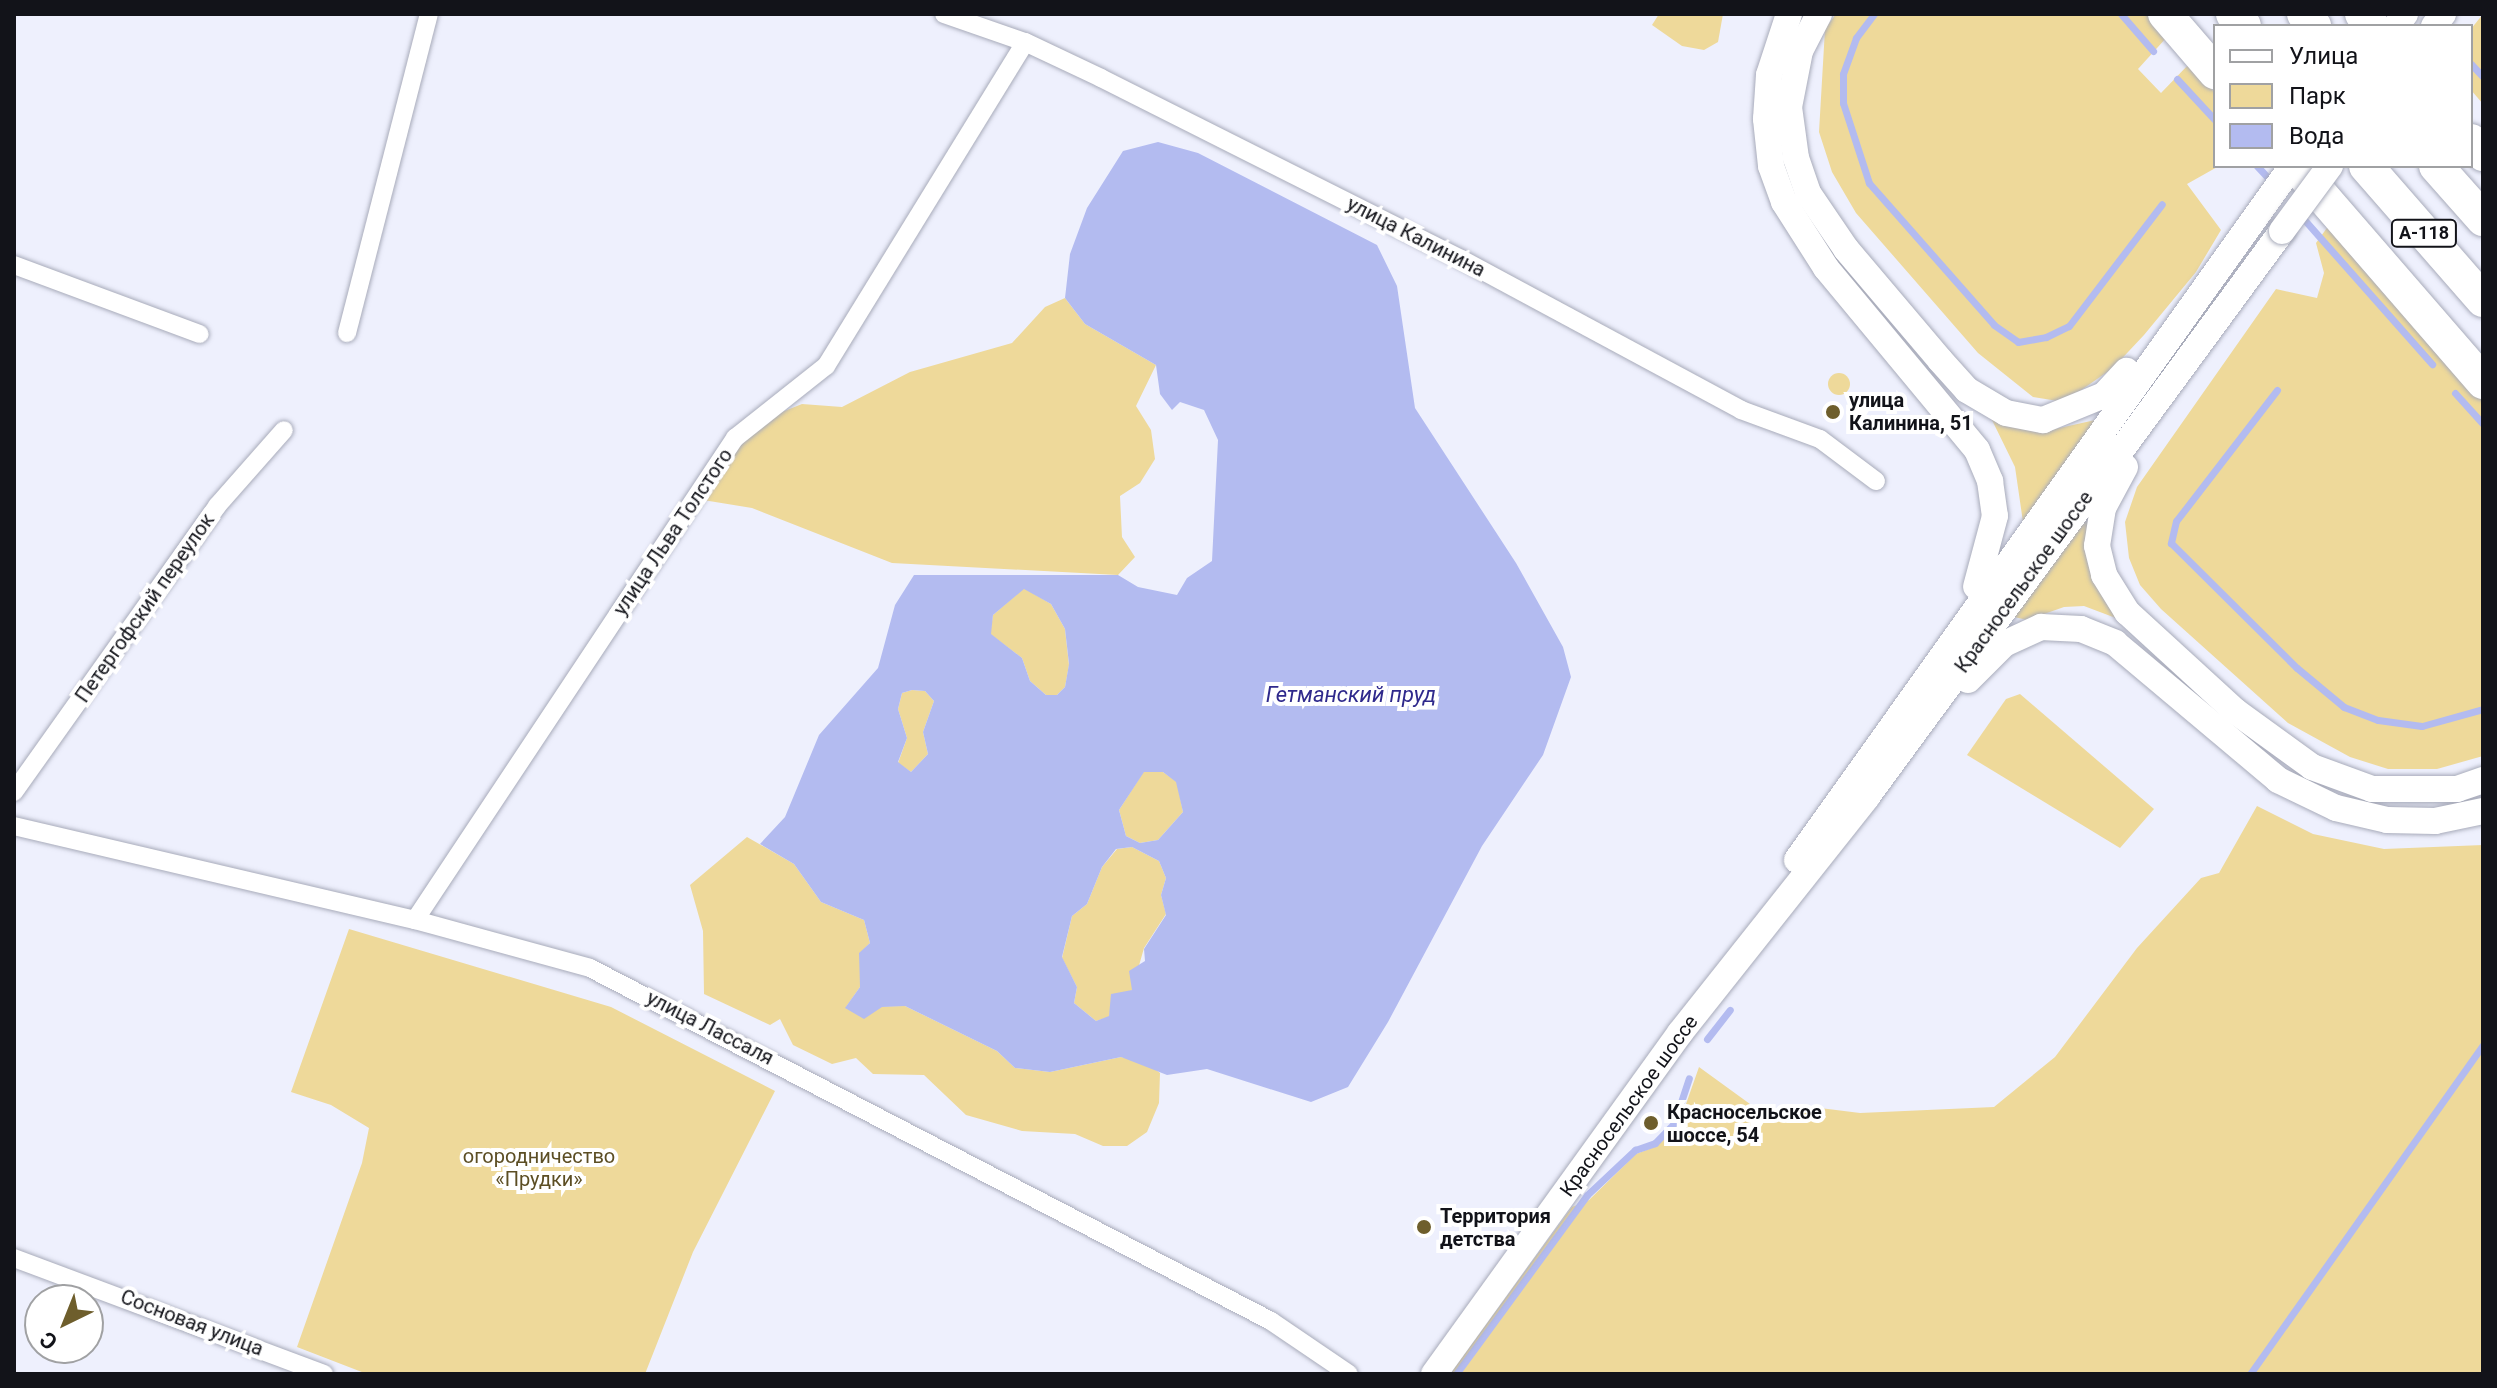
<!DOCTYPE html>
<html>
<head>
<meta charset="utf-8">
<style>
  body { margin:0 }
  #map { position:relative; width:2497px; height:1388px; overflow:hidden; background:#eef0fd; font-family:Roboto,sans-serif }
  div>[style] { position:absolute }
  [style*='--x'] { left:calc(var(--x)*1px); top:calc(var(--y)*1px); width:calc(var(--w)*1px); rotate:calc(var(--a)*1deg) }
  .green>* { inset:0; background:#eed99a }
  .round { border-radius:50% }
  .water>* { inset:0; background:#b3bbf0 }
  .stream>* { height:7px; margin:-3.5px; padding:0 3.5px; transform-origin:3.5px; border-radius:3.5px; background:#b3bbf0 }
  .roads { filter:drop-shadow(0 0 2px #a8abba) drop-shadow(0 0 2px #a8abba) }
  .minor>* { height:18px; margin:-9px; padding:0 9px; transform-origin:9px; border-radius:9px; background:#fff }
  .secondary>* { height:26px; margin:-13px; padding:0 13px; transform-origin:13px; border-radius:13px; background:#fff }
  .motorway>* { height:34px; margin:-17px; padding:0 17px; transform-origin:17px; border-radius:17px; background:#fff }
  .bridges { filter:drop-shadow(0 0 2px #a8abba) drop-shadow(0 0 2px #a8abba) }
  .secondary-bridge>* { height:26px; margin:-13px; padding:0 13px; transform-origin:13px; border-radius:13px; background:#fff }
  .dots>* { width:22px; height:22px; translate:-50% -50%; box-sizing:border-box; border:4px solid #fff; border-radius:50% }
  span { translate:-50% -50%; white-space:nowrap; text-align:center; line-height:1.15; -webkit-text-stroke:8px #fff; paint-order:stroke }
  .shield-label span { padding:2px 6px; background:#fff; border:2px solid; border-radius:6px; -webkit-text-stroke-width:0 }
  .shield-label { font-size:18px; color:#121319; font-weight:700 }
  .street-label { font-size:20px; color:#121319 }
  .poi-label { font-size:20px; color:#121319; font-weight:700 }
  .left { translate:0 -50%; text-align:left }
  .park-label { font-size:20px; color:#5c4e24 }
  .water-label { font-size:22px; color:#2f298c; font-style:italic }
  .frame { position:absolute; inset:0; border:16px solid #121319; pointer-events:none }
  .legend { position:absolute; left:2213px; top:24px; width:260px; height:144px; box-sizing:border-box; background:#fff; border:2px solid #a0a1a3; margin:0; padding:10px 14px; list-style:none; font-size:24px; color:#121319 }
  .legend li { display:flex; align-items:center; gap:16px; height:40px }
  .legend b { width:40px; border:2px solid #a0a1a3 }
  .north { position:absolute; left:24px; top:1284px; width:80px; height:80px; box-sizing:border-box; background:#fff; border:2px solid #a0a1a3; border-radius:50%; rotate:223deg; font-size:22px; font-weight:700; line-height:32px; text-align:center; color:#121319 }
  .north::after { content:''; display:block; margin:auto; width:28px; height:36px; background:#6e5e2c; clip-path:polygon(50% 0,100% 100%,50% 72%,0 100%) }
</style>
</head>
<body>
<div id="map">
  <div class="green">
    <div style="clip-path:polygon(1659px 14px,1723px 14px,1718px 42px,1704px 50px,1682px 46px,1652px 25px)"></div>
    <div style="clip-path:polygon(1836px 14px,2149px 14px,2167px 37px,2138px 69px,2161px 93px,2189px 64px,2215px 93px,2219px 166px,2187px 184px,2221px 230px,2196px 272px,2144px 335px,2113px 368px,2064px 402px,2033px 397px,1978px 353px,1856px 213px,1832px 172px,1819px 132px,1825px 29px)"></div>
    <div style="clip-path:polygon(2483px 14px,2483px 104px,2471px 90px,2471px 29px)"></div>
    <div style="clip-path:polygon(2332px 221px,2483px 395px,2483px 756px,2437px 769px,2388px 769px,2350px 757px,2288px 723px,2161px 609px,2140px 585px,2129px 558px,2125px 522px,2137px 487px,2276px 289px,2317px 298px,2324px 273px,2316px 243px)"></div>
    <div style="clip-path:polygon(1065px 298px,1085px 324px,1156px 365px,1136px 406px,1151px 430px,1155px 459px,1140px 483px,1120px 496px,1122px 537px,1135px 557px,1118px 575px,892px 563px,752px 508px,703px 500px,726px 461px,767px 418px,802px 404px,842px 407px,910px 372px,1012px 343px,1045px 307px)"></div>
    <div class="round" style="left:1828px;top:373px;width:22px;height:22px"></div>
    <div style="clip-path:polygon(1991px 418px,2041px 432px,2100px 419px,2023px 522px,2015px 467px)"></div>
    <div style="clip-path:polygon(2090px 514px,2129px 623px,2084px 606px,2064px 607px,2027px 620px,2010px 616px)"></div>
    <div style="clip-path:polygon(1024px 588px,1051px 604px,1065px 629px,1069px 665px,1065px 687px,1057px 695px,1046px 695px,1030px 681px,1022px 658px,990px 634px,993px 615px)"></div>
    <div style="clip-path:polygon(912px 690px,925px 691px,934px 701px,923px 732px,928px 754px,911px 772px,898px 763px,907px 738px,898px 709px,902px 693px)"></div>
    <div style="clip-path:polygon(2020px 694px,2154px 809px,2120px 848px,1967px 755px,2006px 699px)"></div>
    <div style="clip-path:polygon(1144px 771px,1163px 772px,1177px 782px,1183px 812px,1158px 840px,1140px 843px,1126px 836px,1119px 810px)"></div>
    <div style="clip-path:polygon(2257px 806px,2313px 834px,2384px 849px,2483px 845px,2483px 1374px,1450px 1374px,1572px 1207px,1589px 1200px,1636px 1154px,1657px 1146px,1679px 1124px,1699px 1067px,1761px 1112px,1804px 1106px,1860px 1113px,1994px 1107px,2055px 1057px,2137px 948px,2201px 878px,2219px 873px)"></div>
    <div style="clip-path:polygon(747px 837px,794px 864px,821px 902px,864px 920px,870px 943px,860px 953px,860px 987px,846px 1007px,905px 1006px,997px 1051px,1015px 1068px,1050px 1072px,1121px 1057px,1147px 1063px,1160px 1073px,1159px 1103px,1147px 1132px,1127px 1146px,1103px 1146px,1075px 1134px,1022px 1131px,966px 1115px,924px 1075px,873px 1074px,856px 1058px,832px 1064px,793px 1045px,780px 1019px,770px 1025px,704px 994px,703px 931px,690px 885px)"></div>
    <div style="clip-path:polygon(1132px 847px,1159px 861px,1166px 878px,1161px 895px,1166px 914px,1144px 948px,1132px 990px,1112px 1002px,1109px 1017px,1096px 1021px,1074px 1003px,1077px 987px,1062px 958px,1072px 916px,1087px 904px,1102px 867px,1117px 849px)"></div>
    <div style="clip-path:polygon(349px 929px,611px 1007px,775px 1091px,693px 1252px,645px 1374px,367px 1374px,297px 1347px,362px 1163px,369px 1128px,331px 1105px,291px 1092px)"></div>
  </div>
  <div class="water">
    <div style="clip-path:polygon(evenodd,1158px 142px,1198px 153px,1377px 245px,1397px 286px,1415px 408px,1516px 563px,1563px 647px,1571px 677px,1543px 755px,1482px 846px,1388px 1022px,1348px 1087px,1311px 1102px,1207px 1069px,1167px 1075px,1121px 1057px,1050px 1072px,1015px 1068px,997px 1051px,905px 1006px,882px 1007px,864px 1019px,845px 1008px,860px 987px,859px 953px,870px 943px,864px 920px,821px 902px,794px 864px,760px 844px,785px 817px,819px 735px,878px 668px,895px 605px,914px 575px,1118px 575px,1138px 587px,1177px 595px,1187px 578px,1212px 561px,1218px 440px,1204px 410px,1180px 402px,1172px 410px,1160px 394px,1156px 365px,1085px 324px,1065px 298px,1070px 254px,1087px 208px,1123px 151px,1158px 142px,1024px 589px,1051px 604px,1065px 629px,1069px 664px,1065px 687px,1057px 695px,1046px 695px,1030px 681px,1022px 658px,991px 634px,993px 615px,1024px 589px,1158px 142px,912px 690px,925px 691px,934px 701px,923px 732px,928px 754px,911px 772px,898px 762px,907px 738px,898px 709px,902px 693px,912px 690px,1158px 142px,1144px 772px,1163px 772px,1176px 782px,1183px 812px,1158px 840px,1140px 843px,1126px 836px,1119px 810px,1144px 772px,1158px 142px,1132px 847px,1159px 861px,1166px 878px,1161px 895px,1166px 915px,1144px 949px,1145px 961px,1129px 971px,1132px 990px,1111px 994px,1109px 1016px,1096px 1021px,1074px 1003px,1077px 987px,1062px 957px,1072px 916px,1087px 904px,1102px 867px,1116px 849px,1132px 847px)"></div>
  </div>
  <div class="stream">
    <div style="--x:1874;--y:14;--w:30;--a:127"></div>
    <div style="--x:1856;--y:38;--w:38;--a:110"></div>
    <div style="--x:1843;--y:74;--w:29;--a:90"></div>
    <div style="--x:1843;--y:103;--w:84;--a:72"></div>
    <div style="--x:1869;--y:183;--w:189;--a:48.6"></div>
    <div style="--x:1994;--y:325;--w:29;--a:35"></div>
    <div style="--x:2018;--y:342;--w:28;--a:-10"></div>
    <div style="--x:2046;--y:337;--w:25;--a:-26"></div>
    <div style="--x:2069;--y:326;--w:153;--a:-52.7"></div>
    <div style="--x:2121;--y:14;--w:49;--a:49.1"></div>
    <div style="--x:2471;--y:64;--w:18;--a:47"></div>
    <div style="--x:2177;--y:79;--w:56;--a:47.2"></div>
    <div style="--x:2257;--y:166;--w:22;--a:47"></div>
    <div style="--x:2301;--y:216;--w:198;--a:48.5"></div>
    <div style="--x:2277;--y:390;--w:165;--a:127.6"></div>
    <div style="--x:2176;--y:521;--w:23;--a:103"></div>
    <div style="--x:2171;--y:543;--w:177;--a:44.8"></div>
    <div style="--x:2297;--y:668;--w:61;--a:39.7"></div>
    <div style="--x:2344;--y:707;--w:36;--a:21"></div>
    <div style="--x:2378;--y:720;--w:44;--a:7.8"></div>
    <div style="--x:2422;--y:726;--w:63;--a:-15.6"></div>
    <div style="--x:2455;--y:393;--w:42;--a:47.9"></div>
    <div style="--x:1707;--y:1039;--w:37;--a:-52"></div>
    <div style="--x:1456;--y:1374;--w:222;--a:-53.8"></div>
    <div style="--x:1587;--y:1195;--w:66;--a:-43.2"></div>
    <div style="--x:1635;--y:1150;--w:21;--a:-19"></div>
    <div style="--x:1655;--y:1143;--w:28;--a:-46"></div>
    <div style="--x:1674;--y:1123;--w:47;--a:-71.6"></div>
    <div style="--x:2250;--y:1374;--w:403;--a:-54.7"></div>
  </div>
  <div class="roads">
    <div class="minor">
      <div style="--x:944;--y:14;--w:86;--a:19.1"></div>
      <div style="--x:1025;--y:42;--w:84;--a:25.3"></div>
      <div style="--x:1101;--y:78;--w:403;--a:26.7"></div>
      <div style="--x:1461;--y:259;--w:318;--a:28.3"></div>
      <div style="--x:1741;--y:410;--w:84;--a:20.2"></div>
      <div style="--x:1820;--y:439;--w:70;--a:36.9"></div>
      <div style="--x:14;--y:265;--w:198;--a:20.4"></div>
      <div style="--x:347;--y:333;--w:329;--a:-75.6"></div>
      <div style="--x:14;--y:792;--w:351;--a:-54.6"></div>
      <div style="--x:217;--y:506;--w:101;--a:-48.6"></div>
      <div style="--x:14;--y:826;--w:412;--a:13.2"></div>
      <div style="--x:415;--y:920;--w:181;--a:15.3"></div>
      <div style="--x:590;--y:968;--w:767;--a:27.4"></div>
      <div style="--x:1271;--y:1321;--w:94;--a:34.2"></div>
      <div style="--x:415;--y:920;--w:579;--a:-56.42"></div>
      <div style="--x:735;--y:438;--w:116;--a:-38.4"></div>
      <div style="--x:826;--y:366;--w:380;--a:-58.4"></div>
      <div style="--x:14;--y:1258;--w:331;--a:20.5"></div>
    </div>
    <div class="secondary">
      <div style="--x:1789;--y:14;--w:64;--a:108.2"></div>
      <div style="--x:1769;--y:75;--w:44;--a:93.9"></div>
      <div style="--x:1766;--y:119;--w:47;--a:83.9"></div>
      <div style="--x:1771;--y:166;--w:38;--a:70"></div>
      <div style="--x:1784;--y:202;--w:78;--a:57.5"></div>
      <div style="--x:1826;--y:268;--w:236;--a:50.3"></div>
      <div style="--x:1977;--y:450;--w:34;--a:67"></div>
      <div style="--x:1990;--y:481;--w:35;--a:82"></div>
      <div style="--x:1995;--y:516;--w:73;--a:105"></div>
      <div style="--x:1819;--y:14;--w:42;--a:117.2"></div>
      <div style="--x:1800;--y:51;--w:57;--a:101.1"></div>
      <div style="--x:1789;--y:107;--w:51;--a:82.2"></div>
      <div style="--x:1796;--y:158;--w:37;--a:71"></div>
      <div style="--x:1808;--y:193;--w:68;--a:55.8"></div>
      <div style="--x:1846;--y:249;--w:145;--a:49.7"></div>
      <div style="--x:1940;--y:360;--w:40;--a:48"></div>
      <div style="--x:1967;--y:390;--w:45;--a:30.5"></div>
      <div style="--x:2006;--y:413;--w:38;--a:11"></div>
      <div style="--x:2043;--y:420;--w:66;--a:-22.3"></div>
      <div style="--x:2104;--y:395;--w:33;--a:-47"></div>
      <div style="--x:2396;--y:26;--w:15;--a:-53"></div>
      <div style="--x:2434;--y:26;--w:15;--a:-53"></div>
      <div style="--x:2125;--y:467;--w:47;--a:118.2"></div>
      <div style="--x:2103;--y:508;--w:38;--a:99"></div>
      <div style="--x:2097;--y:546;--w:30;--a:76"></div>
      <div style="--x:2104;--y:575;--w:44;--a:58.1"></div>
      <div style="--x:2127;--y:612;--w:147;--a:42.5"></div>
      <div style="--x:2235;--y:711;--w:95;--a:36"></div>
      <div style="--x:2312;--y:767;--w:64;--a:20.1"></div>
      <div style="--x:2372;--y:789;--w:85;--a:0"></div>
      <div style="--x:2457;--y:789;--w:28;--a:-19"></div>
      <div style="--x:1968;--y:680;--w:51;--a:-45"></div>
      <div style="--x:2004;--y:644;--w:41;--a:-24.7"></div>
      <div style="--x:2041;--y:627;--w:40;--a:2.9"></div>
      <div style="--x:2081;--y:629;--w:37;--a:22"></div>
      <div style="--x:2115;--y:643;--w:213;--a:40"></div>
      <div style="--x:2278;--y:780;--w:64;--a:25.8"></div>
      <div style="--x:2336;--y:808;--w:52;--a:13.2"></div>
      <div style="--x:2387;--y:820;--w:48;--a:1.2"></div>
      <div style="--x:2435;--y:821;--w:49;--a:-11.8"></div>
      <div style="--x:1797;--y:860;--w:852;--a:-54.5"></div>
      <div style="--x:1434;--y:1374;--w:420;--a:-54.2"></div>
      <div style="--x:1680;--y:1033;--w:300;--a:-51.6"></div>
      <div style="--x:1866;--y:798;--w:703;--a:-53.73"></div>
    </div>
    <div class="motorway">
      <div style="--x:2165;--y:14;--w:77;--a:49.2"></div>
      <div style="--x:2233;--y:14;--w:16;--a:47"></div>
      <div style="--x:2304;--y:14;--w:16;--a:50"></div>
      <div style="--x:2362;--y:14;--w:16;--a:50"></div>
      <div style="--x:2471;--y:141;--w:18;--a:47"></div>
      <div style="--x:2296;--y:166;--w:286;--a:49.1"></div>
      <div style="--x:2366;--y:166;--w:178;--a:48.9"></div>
      <div style="--x:2436;--y:166;--w:71;--a:48.4"></div>
    </div>
  </div>
  <div class="bridges">
    <div class="secondary-bridge">
      <div style="--x:2282;--y:231;--w:81;--a:-53.6"></div>
    </div>
  </div>
  <div class="dots">
    <div style="left:1833px;top:412px;background:#6e5e2c"></div>
    <div style="left:1651px;top:1123px;background:#6e5e2c"></div>
    <div style="left:1424px;top:1227px;background:#6e5e2c"></div>
  </div>
  <div class="shield-label">
    <span style="left:2424px;top:233px">А-118</span>
  </div>
  <div class="street-label">
    <span style="left:1416px;top:237px;rotate:27deg">улица Калинина</span>
    <span style="left:673px;top:532px;rotate:-56deg">улица Льва Толстого</span>
    <span style="left:2024px;top:582px;rotate:-54deg">Красносельское шоссе</span>
    <span style="left:145px;top:608px;rotate:-55deg">Петергофский переулок</span>
    <span style="left:710px;top:1028px;rotate:27deg">улица Лассаля</span>
    <span style="left:1629px;top:1106px;rotate:-54deg">Красносельское шоссе</span>
    <span style="left:192px;top:1323px;rotate:21deg">Сосновая улица</span>
  </div>
  <div class="poi-label">
    <span class="left" style="left:1849px;top:412px">улица<br>Калинина, 51</span>
    <span class="left" style="left:1667px;top:1124px">Красносельское<br>шоссе, 54</span>
    <span class="left" style="left:1440px;top:1228px">Территория<br>детства</span>
  </div>
  <div class="park-label">
    <span style="left:539px;top:1168px">огородничество<br>«Прудки»</span>
  </div>
  <div class="water-label">
    <span style="left:1351px;top:695px">Гетманский пруд</span>
  </div>
  <div class="frame"></div>
  <ul class="legend">
  <li><b style="height:10px;background:#fff"></b>Улица</li>
  <li><b style="height:22px;background:#eed99a"></b>Парк</li>
  <li><b style="height:22px;background:#b3bbf0"></b>Вода</li>
  </ul>
  <div class="north">С</div>
</div>
</body>
</html>
